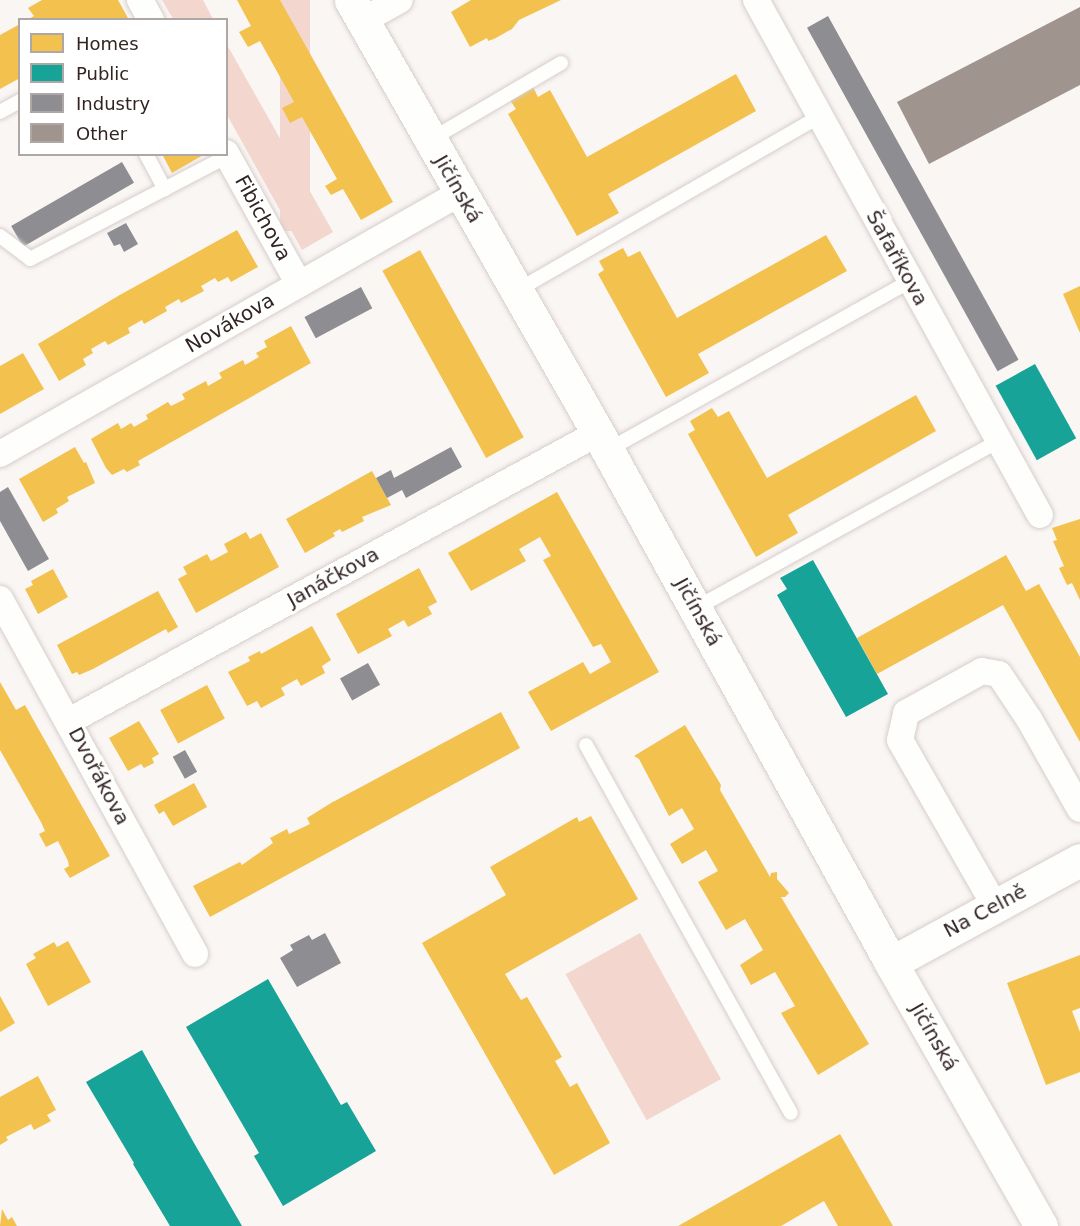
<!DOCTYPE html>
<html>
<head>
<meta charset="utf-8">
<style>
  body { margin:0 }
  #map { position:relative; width:1080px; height:1226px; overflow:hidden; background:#faf6f4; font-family:"DejaVu Sans",sans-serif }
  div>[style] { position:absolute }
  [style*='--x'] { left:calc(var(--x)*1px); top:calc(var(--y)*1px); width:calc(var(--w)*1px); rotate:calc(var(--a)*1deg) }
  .green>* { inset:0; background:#f3d7ce; transform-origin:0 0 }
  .homes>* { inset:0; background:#f2c14e; transform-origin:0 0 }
  .public>* { inset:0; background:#17a398; transform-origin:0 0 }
  .industry>* { inset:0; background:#8d8d92; transform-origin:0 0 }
  .building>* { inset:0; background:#a0948f }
  .roads { filter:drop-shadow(0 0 2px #d6cecb) drop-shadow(0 0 2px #d6cecb) }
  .service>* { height:14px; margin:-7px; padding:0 7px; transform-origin:7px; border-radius:7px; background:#fefefd }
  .minor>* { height:26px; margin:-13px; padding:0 13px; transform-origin:13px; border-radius:13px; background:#fefefd }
  .tertiary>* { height:33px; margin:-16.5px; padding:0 16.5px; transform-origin:16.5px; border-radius:16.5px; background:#fefefd }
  span { translate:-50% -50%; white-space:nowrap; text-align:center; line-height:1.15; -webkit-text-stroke:6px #fff; paint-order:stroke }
  .street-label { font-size:20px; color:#312521 }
  .legend { position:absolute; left:18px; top:18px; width:210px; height:138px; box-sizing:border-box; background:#fff; border:2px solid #ada8a6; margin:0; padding:8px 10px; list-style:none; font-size:18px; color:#312521 }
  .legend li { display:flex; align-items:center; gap:12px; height:30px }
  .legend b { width:30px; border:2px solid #ada8a6 }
</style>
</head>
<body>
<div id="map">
  <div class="green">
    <div style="clip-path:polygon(162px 0,203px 0,213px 19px,173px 19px)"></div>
    <div style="left:280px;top:0;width:30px;height:231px"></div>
    <div style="clip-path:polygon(226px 43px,333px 232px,302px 250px,227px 115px)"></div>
    <div style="left:640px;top:933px;width:167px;height:85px;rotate:61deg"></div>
  </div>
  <div class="homes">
    <div style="clip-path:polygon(42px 0,118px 0,129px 20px,27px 20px,34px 16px,28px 8px)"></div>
    <div style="clip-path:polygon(237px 0,280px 0,393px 202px,361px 220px,343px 189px,331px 195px,325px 186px,337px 179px,302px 117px,290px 123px,282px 108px,294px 102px,260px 41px,248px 47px,239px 32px,251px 26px)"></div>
    <div style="clip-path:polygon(471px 0,561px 0,519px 20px,512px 29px,494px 39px,488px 41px,487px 38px,470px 47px,451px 12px)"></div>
    <div style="clip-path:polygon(20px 24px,20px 78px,0 89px,0 35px)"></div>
    <div style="clip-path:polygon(736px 74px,756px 111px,608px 194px,619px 213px,577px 236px,508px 114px,516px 109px,510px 100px,533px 87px,538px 97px,550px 90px,587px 157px)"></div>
    <div style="clip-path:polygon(162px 154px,205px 154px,172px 173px)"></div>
    <div style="clip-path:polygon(237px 230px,258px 267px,231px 282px,228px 277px,218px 282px,215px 278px,201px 286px,204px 291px,181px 303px,179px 299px,165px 307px,167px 311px,144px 324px,142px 320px,128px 328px,130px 333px,108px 345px,105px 341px,91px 349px,93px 353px,83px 359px,86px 365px,59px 381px,38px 344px,118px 296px)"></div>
    <div style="clip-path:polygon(826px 235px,847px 271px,698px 354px,709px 373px,666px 397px,598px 274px,604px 270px,599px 261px,623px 248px,628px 257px,640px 251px,677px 318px)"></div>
    <div style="left:420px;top:250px;width:214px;height:43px;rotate:61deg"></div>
    <div style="clip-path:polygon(1080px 286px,1080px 333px,1063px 294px)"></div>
    <div style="clip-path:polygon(291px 326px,311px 363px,138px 461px,140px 465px,127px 472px,124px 469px,112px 475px,106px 468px,91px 439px,118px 423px,121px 429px,131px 423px,134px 427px,148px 419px,146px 415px,168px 402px,171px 406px,185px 399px,182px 394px,206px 381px,208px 386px,222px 378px,219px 373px,243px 360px,245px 365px,259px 357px,256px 353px,267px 347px,264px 341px)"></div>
    <div style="clip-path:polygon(23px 353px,44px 389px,0 414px,0 366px)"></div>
    <div style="clip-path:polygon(916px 395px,936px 431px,788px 515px,798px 533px,756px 557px,688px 434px,695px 430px,690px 421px,712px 408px,718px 417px,729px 411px,767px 478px)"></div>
    <div style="clip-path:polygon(75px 447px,84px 463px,86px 462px,95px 483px,67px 497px,69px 501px,56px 509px,58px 513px,43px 522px,19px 479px)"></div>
    <div style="clip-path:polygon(372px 471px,391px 505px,362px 517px,364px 521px,342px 532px,340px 529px,333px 533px,335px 536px,305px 553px,286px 519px)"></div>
    <div style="clip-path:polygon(557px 492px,659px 672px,551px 731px,528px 692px,583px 662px,590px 674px,611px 662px,601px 644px,593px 647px,543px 560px,551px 556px,540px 537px,519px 549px,526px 561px,471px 591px,448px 553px)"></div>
    <div style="clip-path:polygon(1080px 519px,1080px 600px,1072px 583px,1067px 585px,1059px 568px,1064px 566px,1053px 541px,1057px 540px,1052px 528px)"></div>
    <div style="clip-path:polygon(246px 532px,250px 539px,261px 533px,279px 567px,196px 613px,178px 579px,187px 574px,183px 567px,207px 554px,211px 561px,228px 552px,224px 544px)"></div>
    <div style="clip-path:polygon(1006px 555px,1026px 591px,1039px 584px,1080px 657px,1080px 742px,1003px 605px,877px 674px,857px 638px)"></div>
    <div style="clip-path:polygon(419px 568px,437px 602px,428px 607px,432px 614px,408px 627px,404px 620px,388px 629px,392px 636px,358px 654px,336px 614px)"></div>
    <div style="clip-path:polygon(53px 569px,68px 597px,38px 614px,25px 589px,33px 585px,31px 581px)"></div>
    <div style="clip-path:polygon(158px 591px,178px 627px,168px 633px,166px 629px,93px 669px,79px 675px,77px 672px,72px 674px,57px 645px)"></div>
    <div style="clip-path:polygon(312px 626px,331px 660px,322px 666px,325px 673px,301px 686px,297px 679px,281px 688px,285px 695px,261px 708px,257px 701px,247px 706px,228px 672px,250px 661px,248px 657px,260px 651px,261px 654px)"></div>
    <div style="clip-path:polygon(0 682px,16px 710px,25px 705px,110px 856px,70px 878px,64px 869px,69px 866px,68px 861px,58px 841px,46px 847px,39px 834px,45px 831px,41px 822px,0 750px)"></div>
    <div style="left:207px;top:685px;width:38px;height:53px;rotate:62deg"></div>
    <div style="clip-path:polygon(501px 712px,520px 748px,210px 917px,193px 886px,240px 862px,242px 865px,273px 843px,270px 838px,287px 829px,289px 834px,310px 824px,307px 818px,331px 803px)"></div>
    <div style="clip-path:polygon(139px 721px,159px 754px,152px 758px,154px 763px,144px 768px,141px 764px,128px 771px,109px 738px)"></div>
    <div style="clip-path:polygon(685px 725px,721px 785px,720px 790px,770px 877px,771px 873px,777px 872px,777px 879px,789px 893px,785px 897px,781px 897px,869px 1044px,818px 1075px,781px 1013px,795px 1006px,775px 972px,751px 985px,740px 965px,763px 950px,745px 919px,726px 930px,698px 882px,718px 871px,706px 850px,682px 864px,670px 844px,694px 829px,682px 808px,669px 816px,639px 759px,634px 756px)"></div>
    <div style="clip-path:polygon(194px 783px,207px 807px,173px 826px,164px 811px,159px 814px,154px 805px)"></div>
    <div style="clip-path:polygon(591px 816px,638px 899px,505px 974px,521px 1000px,527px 997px,562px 1057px,555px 1061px,570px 1087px,577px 1083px,610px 1143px,554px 1175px,422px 943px,506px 895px,490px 867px,577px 817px,579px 822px)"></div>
    <div style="clip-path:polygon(68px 941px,91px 982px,48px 1006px,26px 964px,36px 958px,33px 954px,54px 942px,57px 947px)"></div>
    <div style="clip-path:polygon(1080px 955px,1080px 1008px,1072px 1011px,1080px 1032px,1080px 1072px,1046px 1085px,1007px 983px)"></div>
    <div style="clip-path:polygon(0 996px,15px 1023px,0 1032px)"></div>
    <div style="clip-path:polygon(38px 1076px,56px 1110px,47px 1115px,51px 1121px,34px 1130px,31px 1124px,6px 1137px,8px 1140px,0 1145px,0 1097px)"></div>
    <div style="clip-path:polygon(840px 1134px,893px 1226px,838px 1226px,824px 1201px,781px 1226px,678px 1226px)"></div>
    <div style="clip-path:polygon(2px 1209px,8px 1220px,12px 1217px,17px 1226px,0 1226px)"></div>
  </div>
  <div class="public">
    <div style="left:1035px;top:364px;width:85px;height:45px;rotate:61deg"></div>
    <div style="clip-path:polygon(813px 560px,888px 694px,846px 717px,777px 595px,787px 589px,780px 578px)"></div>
    <div style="clip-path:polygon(268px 979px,341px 1105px,347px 1102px,376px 1151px,283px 1206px,254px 1156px,259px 1153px,186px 1027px)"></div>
    <div style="clip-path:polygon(142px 1050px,194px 1143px,242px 1226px,170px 1226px,133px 1164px,134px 1163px,86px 1082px)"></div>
  </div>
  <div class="industry">
    <div style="left:828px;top:16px;width:393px;height:24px;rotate:61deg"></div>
    <div style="left:122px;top:162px;width:24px;height:128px;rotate:60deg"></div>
    <div style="clip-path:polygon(126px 223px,138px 244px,124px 252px,120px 244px,114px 246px,107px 233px)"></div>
    <div style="left:361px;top:287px;width:24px;height:64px;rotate:62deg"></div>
    <div style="clip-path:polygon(451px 447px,462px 467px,406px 498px,402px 490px,387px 498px,376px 478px,391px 470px,394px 478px)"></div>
    <div style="clip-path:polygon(8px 487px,49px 559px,28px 571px,0 521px,0 492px)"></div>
    <div style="left:368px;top:663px;width:25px;height:32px;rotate:61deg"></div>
    <div style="left:185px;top:750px;width:25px;height:14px;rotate:61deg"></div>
    <div style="clip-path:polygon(325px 933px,341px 963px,297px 987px,280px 958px,293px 950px,290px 945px,309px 935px,312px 940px)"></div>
  </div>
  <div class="building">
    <div style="clip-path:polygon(1080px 7px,1080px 85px,929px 164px,897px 102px)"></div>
  </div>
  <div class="roads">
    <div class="service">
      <div style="--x:0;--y:112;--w:23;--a:-29"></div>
      <div style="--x:430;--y:140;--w:152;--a:-30.4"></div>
      <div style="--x:146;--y:154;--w:40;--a:62"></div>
      <div style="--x:0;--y:236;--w:38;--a:37"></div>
      <div style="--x:30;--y:259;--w:223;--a:-27.5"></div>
      <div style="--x:516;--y:291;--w:351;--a:-29.9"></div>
      <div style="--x:606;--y:451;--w:348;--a:-29.2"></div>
      <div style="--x:696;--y:608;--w:345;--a:-28.9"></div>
      <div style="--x:586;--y:745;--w:421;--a:60.9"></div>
    </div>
    <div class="minor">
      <div style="--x:140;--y:0;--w:23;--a:61"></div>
      <div style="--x:756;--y:0;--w:588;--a:61.13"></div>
      <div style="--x:362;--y:21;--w:43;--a:-28.9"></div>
      <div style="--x:226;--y:153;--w:150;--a:60.9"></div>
      <div style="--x:0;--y:454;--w:529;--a:-29.57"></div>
      <div style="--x:0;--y:599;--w:405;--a:61.2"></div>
      <div style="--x:69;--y:721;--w:602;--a:-28.56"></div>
      <div style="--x:995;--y:906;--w:191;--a:-119.8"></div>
      <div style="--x:900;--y:740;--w:28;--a:-77"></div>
      <div style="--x:906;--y:713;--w:87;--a:-28.9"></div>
      <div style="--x:982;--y:671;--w:17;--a:10"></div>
      <div style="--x:999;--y:674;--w:54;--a:56.3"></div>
      <div style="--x:1029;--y:719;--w:103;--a:60.5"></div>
    </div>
    <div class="tertiary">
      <div style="--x:351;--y:0;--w:498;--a:60.3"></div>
      <div style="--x:598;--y:433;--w:606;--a:61.06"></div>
      <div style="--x:891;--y:963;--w:303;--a:60.3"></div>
      <div style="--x:891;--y:963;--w:215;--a:-28.6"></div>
    </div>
  </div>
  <div class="street-label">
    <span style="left:458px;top:189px;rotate:60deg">Jičínská</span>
    <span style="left:263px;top:218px;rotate:61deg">Fibichova</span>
    <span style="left:897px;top:258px;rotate:61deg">Šafaříkova</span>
    <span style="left:230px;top:323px;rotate:-30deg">Novákova</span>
    <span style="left:333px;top:577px;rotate:-29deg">Janáčkova</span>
    <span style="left:698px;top:612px;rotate:61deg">Jičínská</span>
    <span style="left:99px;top:776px;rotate:62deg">Dvořákova</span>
    <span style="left:985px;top:911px;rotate:-28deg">Na Celně</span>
    <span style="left:934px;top:1037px;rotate:60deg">Jičínská</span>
  </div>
  <ul class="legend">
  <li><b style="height:16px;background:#f2c14e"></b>Homes</li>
  <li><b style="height:16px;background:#17a398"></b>Public</li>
  <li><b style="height:16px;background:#8d8d92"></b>Industry</li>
  <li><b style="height:16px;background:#a0948f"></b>Other</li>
  </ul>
</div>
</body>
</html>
